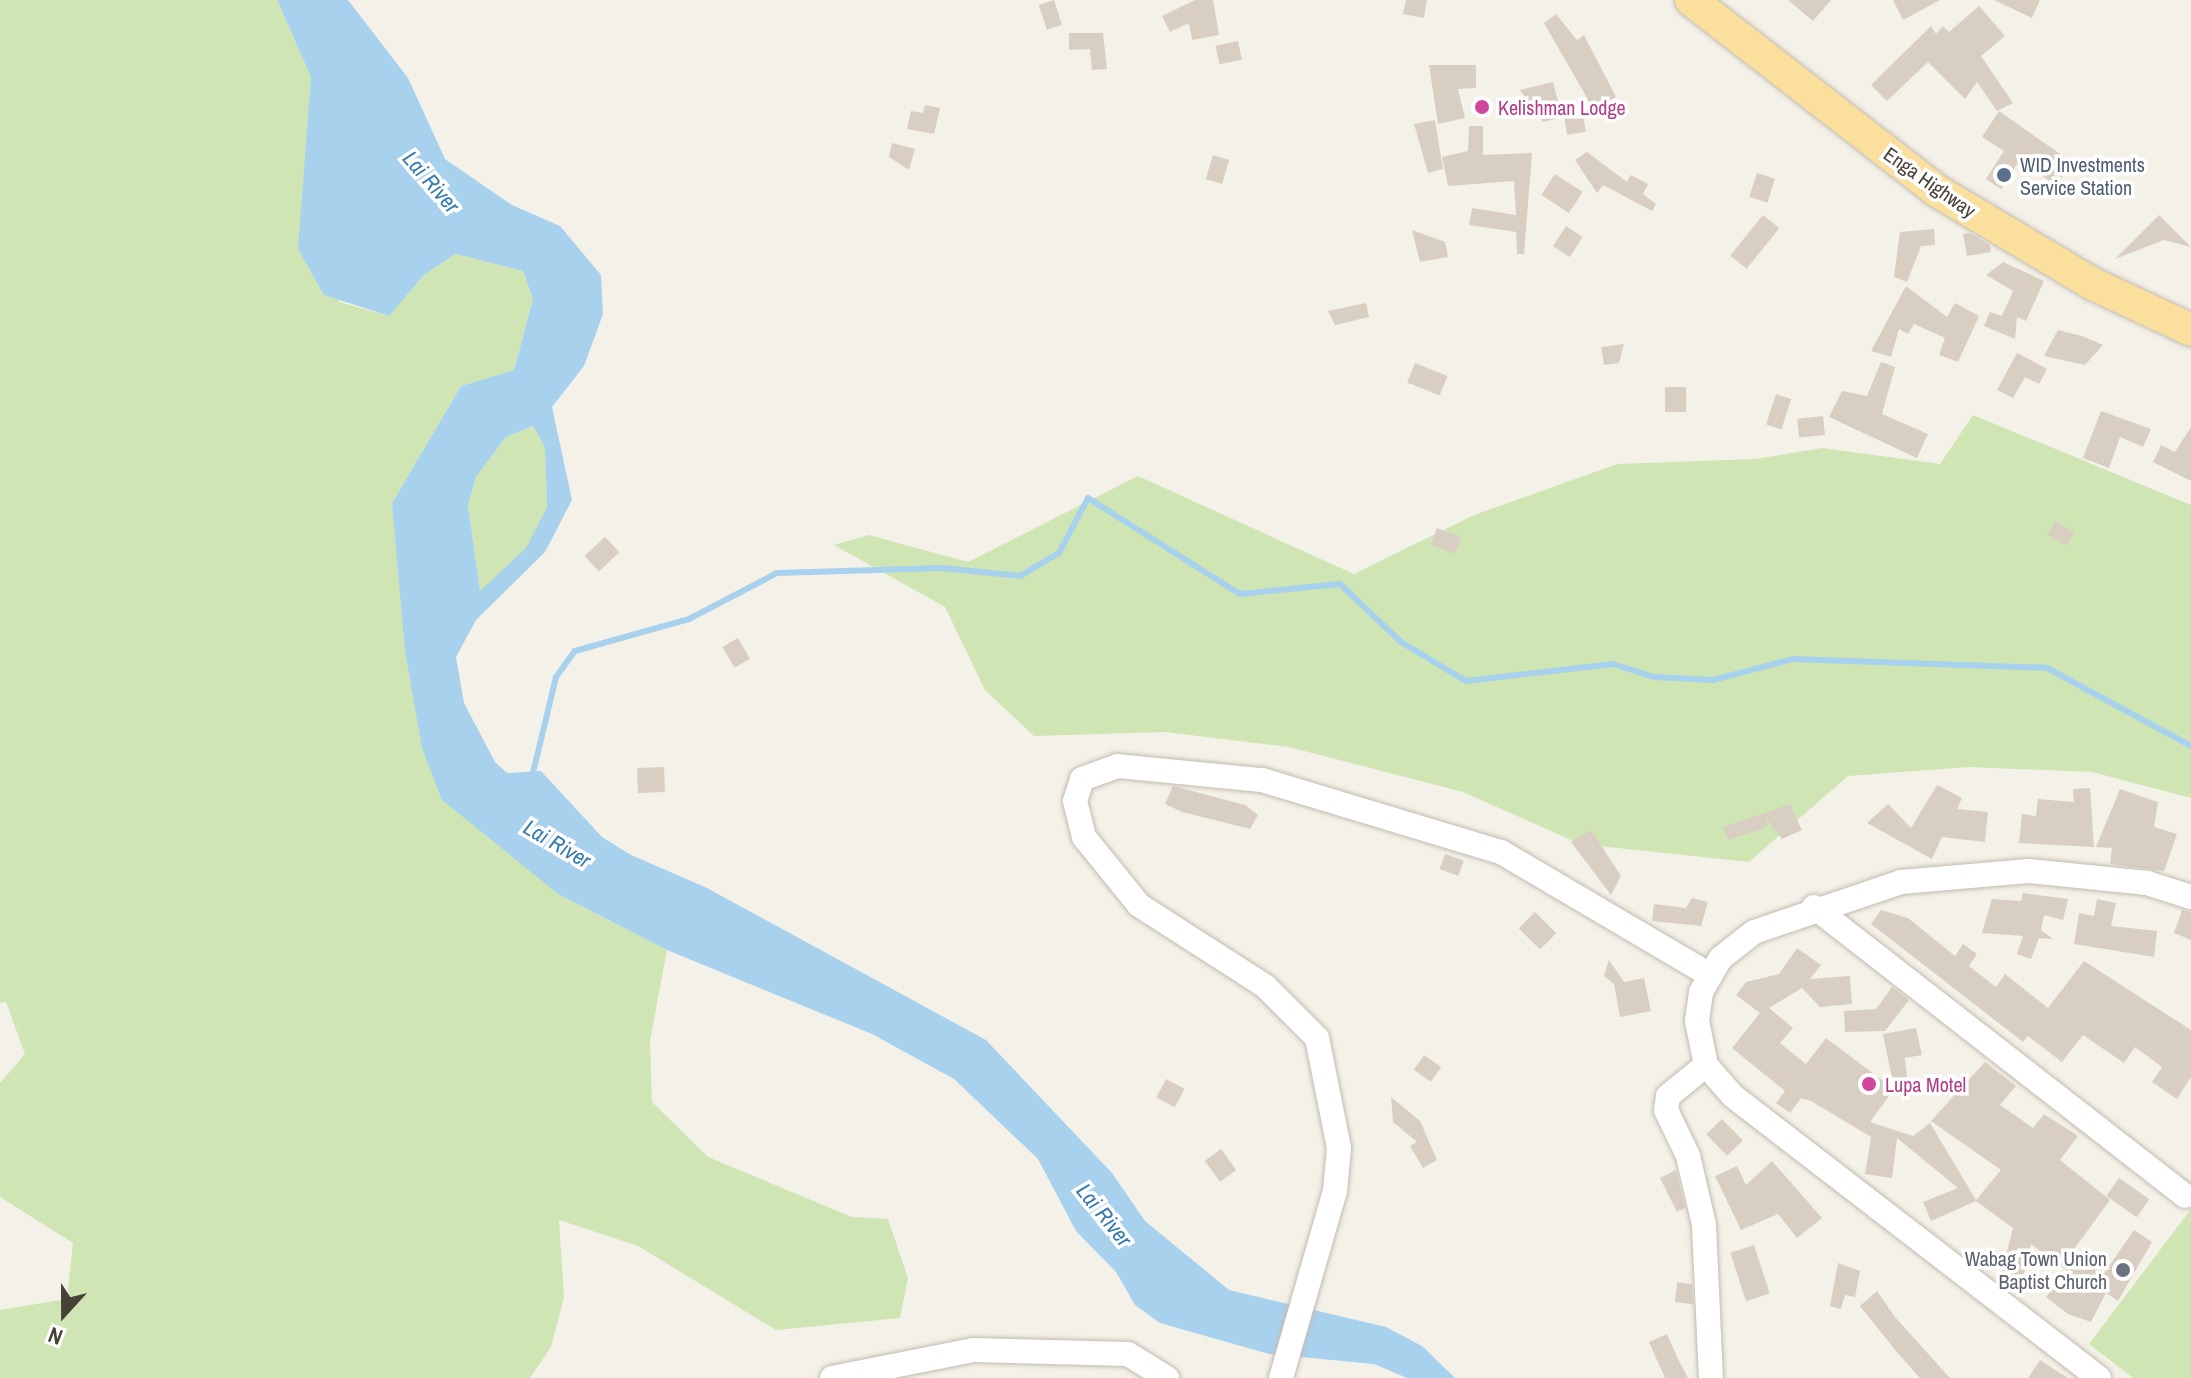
<!DOCTYPE html>
<html>
<head>
<meta charset="utf-8">
<style>
  body { margin:0 }
  #map { position:relative; width:2191px; height:1378px; overflow:hidden; background:#f4f1e9; font-family:"Archivo Narrow",sans-serif }
  div>[style] { position:absolute }
  [style*='--x'] { left:calc(var(--x)*1px); top:calc(var(--y)*1px); width:calc(var(--w)*1px); rotate:calc(var(--a)*1deg) }
  .green>* { inset:0; background:#cfe6b4 }
  .water>* { inset:0; background:#a8d1ee }
  .stream>* { height:6px; margin:-3px; padding:0 3px; transform-origin:3px; border-radius:3px; background:#a8d1ee }
  .building>* { inset:0; background:#d8cfc2; transform-origin:0 0 }
  .roads { filter:drop-shadow(0 0 2px #c2bbaf) drop-shadow(0 0 2px #c2bbaf) }
  .minor>* { height:24px; margin:-12px; padding:0 12px; transform-origin:12px; border-radius:12px; background:#fff }
  .major>* { height:32px; margin:-16px; padding:0 16px; transform-origin:16px; border-radius:16px; background:#fae09c }
  .dots>* { width:22px; height:22px; translate:-50% -50%; box-sizing:border-box; border:4px solid #fff; border-radius:50% }
  span { translate:-50% -50%; white-space:nowrap; text-align:center; line-height:1.15; -webkit-text-stroke:7px #fff; paint-order:stroke }
  .hotel-label { font-size:20px; color:#b23c85 }
  .left { translate:0 -50%; text-align:left }
  .service-label { font-size:20px; color:#4e5e75 }
  .street-label { font-size:20px; color:#474138 }
  .worship-label { font-size:20px; color:#5b616d }
  .right { translate:-100% -50%; text-align:right }
  .water-label { font-size:22px; color:#347ab0; font-style:italic }
  .north { position:absolute; left:24px; top:1274px; width:80px; height:80px; -webkit-text-stroke:6px #fff; paint-order:stroke; rotate:201deg; font-size:22px; font-weight:700; line-height:32px; text-align:center; color:#474138 }
  .north::after { content:''; display:block; margin:auto; width:28px; height:36px; background:#474138; clip-path:polygon(50% 0,100% 100%,50% 72%,0 100%) }
</style>
</head>
<body>
<div id="map">
  <div class="green">
    <div style="clip-path:polygon(0 0,277px 0,311px 77px,309px 163px,339px 302px,389px 316px,425px 274px,456px 254px,523px 271px,533px 299px,514px 370px,461px 386px,392px 503px,422px 748px,558px 894px,667px 950px,650px 1041px,652px 1102px,708px 1157px,852px 1217px,888px 1219px,908px 1278px,900px 1318px,776px 1330px,638px 1246px,559px 1220px,564px 1297px,551px 1347px,530px 1378px,0 1378px,0 1310px,67px 1299px,73px 1243px,0 1197px,0 1083px,25px 1054px,6px 1002px,0 1003px)"></div>
    <div style="clip-path:polygon(1973px 415px,2191px 505px,2191px 798px,2092px 772px,1969px 767px,1848px 776px,1749px 862px,1580px 844px,1463px 792px,1289px 747px,1165px 732px,1034px 736px,985px 690px,945px 607px,834px 545px,869px 535px,968px 562px,1138px 476px,1354px 574px,1474px 515px,1617px 464px,1755px 459px,1822px 448px,1940px 464px)"></div>
    <div style="clip-path:polygon(533px 426px,545px 448px,547px 507px,526px 549px,480px 592px,468px 505px,476px 477px,506px 437px)"></div>
    <div style="clip-path:polygon(2191px 1209px,2191px 1378px,2133px 1378px,2089px 1344px)"></div>
  </div>
  <div class="water">
    <div style="clip-path:polygon(evenodd,277px 0,348px 0,408px 78px,445px 159px,512px 205px,560px 226px,601px 275px,603px 314px,584px 366px,552px 407px,572px 500px,545px 552px,476px 620px,456px 657px,464px 703px,495px 762px,507px 773px,541px 771px,602px 837px,631px 855px,705px 887px,986px 1040px,1112px 1173px,1145px 1221px,1229px 1290px,1386px 1327px,1422px 1346px,1455px 1378px,1407px 1378px,1374px 1364px,1269px 1354px,1160px 1323px,1135px 1305px,1116px 1272px,1076px 1231px,1038px 1159px,954px 1079px,872px 1034px,667px 950px,558px 894px,442px 800px,422px 748px,405px 651px,392px 503px,461px 386px,514px 370px,533px 299px,523px 271px,456px 254px,425px 274px,389px 316px,324px 295px,298px 249px,311px 77px,277px 0,533px 426px,545px 448px,547px 507px,526px 548px,480px 591px,468px 505px,476px 477px,506px 437px,533px 426px)"></div>
  </div>
  <div class="stream">
    <div style="--x:532;--y:777;--w:103;--a:-76.5"></div>
    <div style="--x:556;--y:677;--w:32;--a:-54"></div>
    <div style="--x:575;--y:651;--w:118;--a:-15.7"></div>
    <div style="--x:689;--y:619;--w:99;--a:-27.6"></div>
    <div style="--x:777;--y:573;--w:165;--a:-1.7"></div>
    <div style="--x:942;--y:568;--w:78;--a:5.9"></div>
    <div style="--x:1020;--y:576;--w:45;--a:-30.5"></div>
    <div style="--x:1059;--y:553;--w:62;--a:-62.2"></div>
    <div style="--x:1088;--y:498;--w:180;--a:32.3"></div>
    <div style="--x:1240;--y:594;--w:100;--a:-5.7"></div>
    <div style="--x:1340;--y:584;--w:84;--a:43.6"></div>
    <div style="--x:1401;--y:642;--w:76;--a:31"></div>
    <div style="--x:1466;--y:681;--w:148;--a:-6.6"></div>
    <div style="--x:1613;--y:664;--w:43;--a:17.6"></div>
    <div style="--x:1654;--y:677;--w:59;--a:2.9"></div>
    <div style="--x:1713;--y:680;--w:83;--a:-14.7"></div>
    <div style="--x:1793;--y:659;--w:254;--a:2"></div>
    <div style="--x:2047;--y:668;--w:164;--a:28.4"></div>
  </div>
  <div class="building">
    <div style="left:1054px;top:0;width:26px;height:16px;rotate:72deg"></div>
    <div style="clip-path:polygon(1195px 0,1213px 0,1219px 35px,1192px 40px,1189px 23px,1170px 32px,1162px 16px)"></div>
    <div style="clip-path:polygon(1406px 0,1427px 0,1424px 18px,1403px 14px)"></div>
    <div style="clip-path:polygon(1788px 0,1831px 0,1813px 21px)"></div>
    <div style="clip-path:polygon(1893px 0,1940px 0,1903px 20px)"></div>
    <div style="clip-path:polygon(1994px 0,2040px 0,2032px 18px)"></div>
    <div style="clip-path:polygon(1979px 6px,2005px 36px,1981px 56px,2013px 103px,1997px 111px,1977px 82px,1965px 99px,1928px 62px,1887px 101px,1871px 85px,1931px 26px,1936px 34px,1943px 26px,1949px 32px)"></div>
    <div style="clip-path:polygon(1556px 14px,1577px 40px,1584px 35px,1616px 97px,1594px 110px,1544px 23px)"></div>
    <div style="clip-path:polygon(1069px 33px,1103px 33px,1107px 69px,1092px 70px,1090px 49px,1069px 50px)"></div>
    <div style="left:1238px;top:41px;width:19px;height:23px;rotate:78deg"></div>
    <div style="clip-path:polygon(1429px 65px,1476px 65px,1476px 88px,1458px 89px,1465px 118px,1438px 124px)"></div>
    <div style="clip-path:polygon(1553px 82px,1562px 117px,1543px 122px,1520px 90px)"></div>
    <div style="clip-path:polygon(925px 105px,940px 108px,934px 134px,907px 129px,911px 111px,923px 113px)"></div>
    <div style="clip-path:polygon(1999px 111px,2073px 163px,2055px 186px,2021px 158px,2001px 189px,1986px 179px,2004px 151px,1982px 137px)"></div>
    <div style="left:1583px;top:114px;width:18px;height:19px;rotate:81deg"></div>
    <div style="clip-path:polygon(1435px 120px,1443px 169px,1428px 173px,1414px 124px)"></div>
    <div style="clip-path:polygon(1469px 126px,1483px 126px,1483px 155px,1532px 153px,1524px 254px,1517px 254px,1516px 232px,1469px 225px,1472px 208px,1516px 215px,1514px 181px,1448px 186px,1442px 157px,1468px 151px)"></div>
    <div style="clip-path:polygon(892px 143px,915px 149px,909px 170px,889px 157px)"></div>
    <div style="clip-path:polygon(1587px 152px,1627px 182px,1631px 175px,1648px 184px,1643px 194px,1656px 204px,1652px 211px,1603px 185px,1597px 193px,1575px 160px)"></div>
    <div style="left:1213px;top:155px;width:17px;height:25px;rotate:17deg"></div>
    <div style="left:1757px;top:173px;width:19px;height:25px;rotate:18deg"></div>
    <div style="left:1555px;top:174px;width:33px;height:25px;rotate:33deg"></div>
    <div style="left:1763px;top:215px;width:21px;height:52px;rotate:39deg"></div>
    <div style="clip-path:polygon(2159px 215px,2191px 247px,2164px 240px,2115px 259px)"></div>
    <div style="left:1566px;top:226px;width:20px;height:24px;rotate:33deg"></div>
    <div style="clip-path:polygon(1934px 229px,1935px 245px,1921px 246px,1907px 282px,1894px 277px,1900px 232px)"></div>
    <div style="clip-path:polygon(1412px 230px,1445px 242px,1448px 257px,1420px 262px)"></div>
    <div style="clip-path:polygon(1970px 233px,1990px 245px,1991px 252px,1967px 256px,1963px 234px)"></div>
    <div style="clip-path:polygon(2003px 262px,2044px 281px,2026px 321px,2017px 317px,2015px 339px,1984px 326px,1990px 312px,2002px 316px,2013px 291px,1986px 275px)"></div>
    <div style="clip-path:polygon(1906px 286px,1947px 317px,1955px 303px,1979px 316px,1958px 362px,1939px 355px,1945px 338px,1914px 324px,1908px 334px,1899px 329px,1891px 357px,1871px 351px)"></div>
    <div style="clip-path:polygon(1366px 303px,1369px 317px,1335px 325px,1328px 311px)"></div>
    <div style="clip-path:polygon(2058px 330px,2082px 336px,2103px 345px,2085px 365px,2044px 356px)"></div>
    <div style="clip-path:polygon(1624px 344px,1619px 363px,1604px 365px,1601px 347px)"></div>
    <div style="clip-path:polygon(2017px 353px,2047px 369px,2039px 384px,2025px 377px,2013px 398px,1997px 390px)"></div>
    <div style="clip-path:polygon(1881px 362px,1895px 367px,1882px 414px,1928px 434px,1917px 458px,1829px 417px,1842px 391px,1867px 396px)"></div>
    <div style="left:1415px;top:363px;width:35px;height:21px;rotate:22deg"></div>
    <div style="left:1665px;top:387px;width:21px;height:25px"></div>
    <div style="left:1776px;top:394px;width:16px;height:32px;rotate:18deg"></div>
    <div style="clip-path:polygon(2101px 411px,2151px 429px,2143px 447px,2120px 437px,2109px 468px,2083px 458px)"></div>
    <div style="left:1823px;top:416px;width:19px;height:26px;rotate:84deg"></div>
    <div style="clip-path:polygon(2191px 427px,2191px 481px,2153px 462px,2161px 445px,2175px 452px)"></div>
    <div style="left:2055px;top:521px;width:22px;height:16px;rotate:30deg"></div>
    <div style="left:1437px;top:528px;width:26px;height:18px;rotate:21deg"></div>
    <div style="left:605px;top:537px;width:21px;height:28px;rotate:47deg"></div>
    <div style="left:738px;top:638px;width:24px;height:18px;rotate:60deg"></div>
    <div style="left:664px;top:767px;width:25px;height:27px;rotate:88deg"></div>
    <div style="clip-path:polygon(1937px 785px,1962px 798px,1957px 809px,1988px 812px,1985px 842px,1942px 837px,1932px 859px,1867px 823px,1888px 804px,1911px 828px)"></div>
    <div style="clip-path:polygon(1173px 786px,1245px 805px,1258px 815px,1250px 829px,1182px 812px,1165px 804px)"></div>
    <div style="clip-path:polygon(2090px 788px,2094px 847px,2019px 843px,2022px 814px,2036px 816px,2038px 799px,2074px 802px,2073px 789px)"></div>
    <div style="clip-path:polygon(2120px 789px,2158px 802px,2154px 827px,2177px 834px,2164px 871px,2110px 864px,2112px 848px,2096px 847px)"></div>
    <div style="clip-path:polygon(1790px 804px,1802px 830px,1782px 839px,1766px 818px,1768px 827px,1728px 840px,1723px 827px)"></div>
    <div style="clip-path:polygon(1591px 830px,1621px 876px,1611px 895px,1571px 842px)"></div>
    <div style="left:1445px;top:854px;width:20px;height:16px;rotate:20deg"></div>
    <div style="clip-path:polygon(2023px 893px,2068px 899px,2063px 920px,2044px 915px,2041px 930px,2053px 939px,2039px 938px,2031px 959px,2017px 954px,2023px 936px,1982px 933px,1992px 899px,2021px 901px)"></div>
    <div style="clip-path:polygon(1692px 898px,1708px 902px,1701px 926px,1652px 921px,1654px 904px,1686px 908px)"></div>
    <div style="clip-path:polygon(2097px 899px,2116px 903px,2111px 926px,2157px 931px,2154px 957px,2074px 944px,2079px 913px,2094px 916px)"></div>
    <div style="clip-path:polygon(1881px 910px,1908px 918px,1955px 956px,1963px 944px,1977px 954px,1969px 966px,1996px 987px,2005px 974px,2048px 1008px,2084px 961px,2191px 1030px,2191px 1077px,2177px 1099px,2152px 1082px,2162px 1067px,2135px 1047px,2124px 1063px,2083px 1035px,2062px 1062px,2028px 1036px,2023px 1042px,1871px 924px)"></div>
    <div style="clip-path:polygon(2182px 910px,2191px 912px,2191px 940px,2174px 933px)"></div>
    <div style="left:1535px;top:912px;width:30px;height:23px;rotate:45deg"></div>
    <div style="clip-path:polygon(1797px 948px,1821px 965px,1810px 979px,1850px 976px,1852px 1004px,1820px 1007px,1802px 988px,1769px 1008px,1793px 1028px,1780px 1043px,1806px 1064px,1826px 1038px,1894px 1089px,1870px 1122px,1913px 1136px,1930px 1123px,1976px 1200px,2001px 1170px,1931px 1121px,1985px 1062px,2016px 1086px,2000px 1105px,2033px 1128px,2044px 1114px,2078px 1136px,2060px 1160px,2110px 1200px,2074px 1249px,2105px 1272px,2134px 1230px,2152px 1242px,2118px 1301px,2106px 1293px,2091px 1322px,2068px 1314px,2046px 1297px,2066px 1270px,2031px 1244px,2022px 1281px,2001px 1276px,2013px 1228px,1976px 1201px,1931px 1221px,1923px 1202px,1958px 1188px,1897px 1138px,1892px 1178px,1865px 1174px,1871px 1137px,1811px 1101px,1801px 1098px,1790px 1113px,1776px 1103px,1785px 1091px,1732px 1048px,1760px 1013px,1736px 995px,1746px 982px,1779px 974px)"></div>
    <div style="clip-path:polygon(1609px 960px,1624px 982px,1644px 978px,1651px 1011px,1620px 1017px,1614px 984px,1604px 976px)"></div>
    <div style="clip-path:polygon(1892px 987px,1909px 1000px,1885px 1031px,1845px 1032px,1844px 1011px,1876px 1009px)"></div>
    <div style="clip-path:polygon(1916px 1028px,1922px 1055px,1905px 1058px,1908px 1089px,1894px 1089px,1883px 1034px)"></div>
    <div style="left:1424px;top:1055px;width:21px;height:18px;rotate:35deg"></div>
    <div style="left:1166px;top:1079px;width:21px;height:21px;rotate:28deg"></div>
    <div style="clip-path:polygon(1391px 1097px,1420px 1121px,1437px 1160px,1423px 1168px,1410px 1146px,1417px 1142px,1393px 1122px)"></div>
    <div style="left:1722px;top:1119px;width:30px;height:22px;rotate:46deg"></div>
    <div style="left:1221px;top:1149px;width:26px;height:20px;rotate:54deg"></div>
    <div style="clip-path:polygon(1772px 1161px,1822px 1218px,1797px 1238px,1778px 1214px,1741px 1230px,1715px 1176px,1737px 1166px,1746px 1185px)"></div>
    <div style="clip-path:polygon(1676px 1170px,1685px 1208px,1677px 1212px,1660px 1178px)"></div>
    <div style="left:2119px;top:1178px;width:37px;height:22px;rotate:35deg"></div>
    <div style="left:1754px;top:1245px;width:51px;height:25px;rotate:72deg"></div>
    <div style="clip-path:polygon(1838px 1263px,1860px 1271px,1855px 1297px,1845px 1295px,1841px 1309px,1830px 1306px)"></div>
    <div style="clip-path:polygon(1677px 1282px,1692px 1284px,1693px 1304px,1675px 1302px)"></div>
    <div style="clip-path:polygon(1877px 1291px,1895px 1317px,1950px 1378px,1920px 1378px,1896px 1351px,1860px 1306px)"></div>
    <div style="clip-path:polygon(1667px 1334px,1678px 1359px,1688px 1378px,1665px 1378px,1649px 1342px)"></div>
    <div style="clip-path:polygon(2040px 1360px,2068px 1378px,2028px 1378px)"></div>
  </div>
  <div class="roads">
    <div class="minor">
      <div style="--x:1814;--y:907;--w:470;--a:37.9"></div>
      <div style="--x:1706;--y:1065;--w:49;--a:140.8"></div>
      <div style="--x:1668;--y:1096;--w:14;--a:98"></div>
      <div style="--x:1666;--y:1110;--w:51;--a:64.4"></div>
      <div style="--x:1688;--y:1156;--w:71;--a:76.9"></div>
      <div style="--x:1704;--y:1225;--w:153;--a:87.4"></div>
      <div style="--x:832;--y:1378;--w:144;--a:-11.2"></div>
      <div style="--x:973;--y:1350;--w:155;--a:1.5"></div>
      <div style="--x:1128;--y:1354;--w:46;--a:31.6"></div>
      <div style="--x:1281;--y:1378;--w:195;--a:-73.9"></div>
      <div style="--x:1335;--y:1191;--w:43;--a:-84.7"></div>
      <div style="--x:1339;--y:1148;--w:112;--a:-101.3"></div>
      <div style="--x:1317;--y:1038;--w:74;--a:-135"></div>
      <div style="--x:1265;--y:986;--w:150;--a:-147.3"></div>
      <div style="--x:1139;--y:905;--w:87;--a:-129"></div>
      <div style="--x:1084;--y:837;--w:37;--a:-104"></div>
      <div style="--x:1075;--y:801;--w:23;--a:-72"></div>
      <div style="--x:1082;--y:779;--w:38;--a:-20"></div>
      <div style="--x:1118;--y:766;--w:145;--a:5.6"></div>
      <div style="--x:1262;--y:780;--w:250;--a:16.8"></div>
      <div style="--x:1501;--y:852;--w:240;--a:30.5"></div>
      <div style="--x:2099;--y:1378;--w:463;--a:-142.4"></div>
      <div style="--x:1732;--y:1095;--w:40;--a:-131"></div>
      <div style="--x:1706;--y:1065;--w:45;--a:-101.6"></div>
      <div style="--x:1697;--y:1021;--w:29;--a:-82"></div>
      <div style="--x:1701;--y:992;--w:39;--a:-60"></div>
      <div style="--x:1721;--y:958;--w:42;--a:-38.2"></div>
      <div style="--x:1754;--y:932;--w:155;--a:-18.8"></div>
      <div style="--x:1901;--y:882;--w:128;--a:-4.9"></div>
      <div style="--x:2029;--y:871;--w:119;--a:5.8"></div>
      <div style="--x:2147;--y:883;--w:46;--a:17.7"></div>
    </div>
    <div class="major">
      <div style="--x:1691;--y:0;--w:311;--a:37.8"></div>
      <div style="--x:1937;--y:191;--w:182;--a:30.8"></div>
      <div style="--x:2093;--y:284;--w:108;--a:25.1"></div>
    </div>
  </div>
  <div class="dots">
    <div style="left:1482px;top:107px;background:#d1479c"></div>
    <div style="left:2004px;top:175px;background:#5c6f8a"></div>
    <div style="left:1869px;top:1084px;background:#d1479c"></div>
    <div style="left:2123px;top:1270px;background:#6b7280"></div>
  </div>
  <div class="hotel-label">
    <span class="left" style="left:1498px;top:107px">Kelishman Lodge</span>
    <span class="left" style="left:1885px;top:1084px">Lupa Motel</span>
  </div>
  <div class="service-label">
    <span class="left" style="left:2020px;top:176px">WID Investments<br>Service Station</span>
  </div>
  <div class="street-label">
    <span style="left:1930px;top:182px;rotate:35deg">Enga Highway</span>
  </div>
  <div class="worship-label">
    <span class="right" style="left:2107px;top:1270px">Wabag Town Union<br>Baptist Church</span>
  </div>
  <div class="water-label">
    <span style="left:431px;top:182px;rotate:49deg">Lai River</span>
    <span style="left:557px;top:844px;rotate:30deg">Lai River</span>
    <span style="left:1104px;top:1215px;rotate:51deg">Lai River</span>
  </div>
  <div class="north">N</div>
</div>
</body>
</html>
